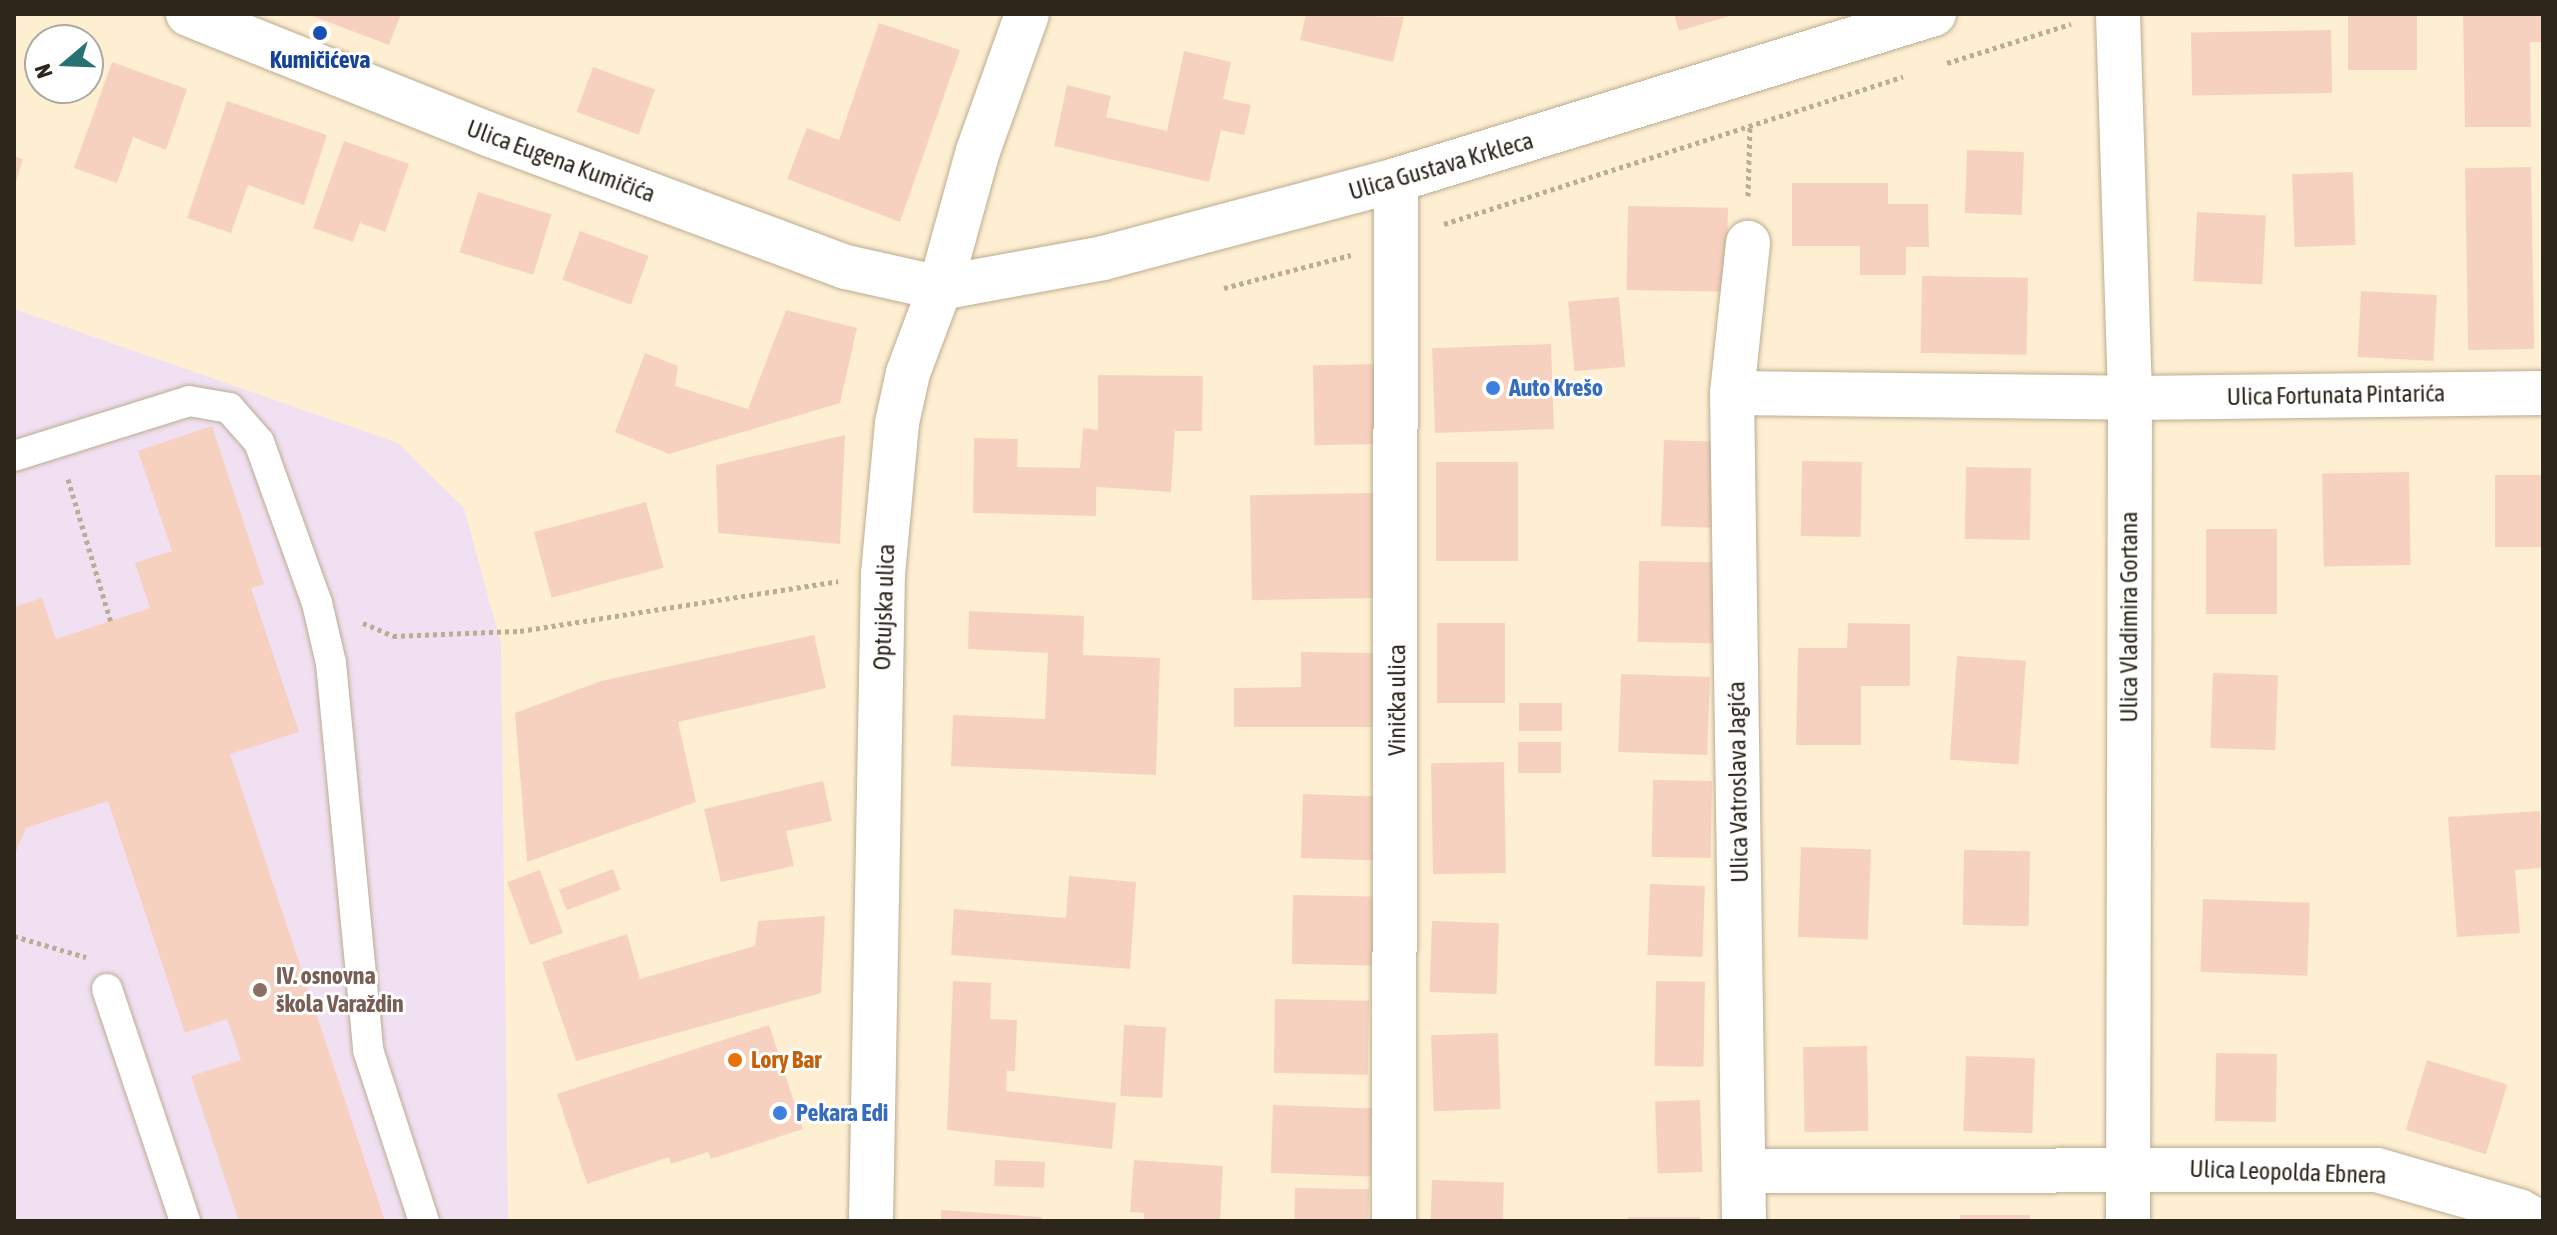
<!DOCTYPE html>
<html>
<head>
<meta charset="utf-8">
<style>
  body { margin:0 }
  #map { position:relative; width:2557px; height:1235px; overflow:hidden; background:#feefd2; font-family:"Asap Condensed",sans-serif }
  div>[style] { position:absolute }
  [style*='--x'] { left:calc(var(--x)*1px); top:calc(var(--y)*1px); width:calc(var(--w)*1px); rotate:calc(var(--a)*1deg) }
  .education>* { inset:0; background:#f1e0f2 }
  .building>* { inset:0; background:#f7d1bf; transform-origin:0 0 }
  .path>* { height:5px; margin-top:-2.5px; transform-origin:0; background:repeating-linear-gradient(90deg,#b9ad96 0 4px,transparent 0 8px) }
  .roads { filter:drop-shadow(0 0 2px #bbac91) drop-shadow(0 0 2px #bbac91) }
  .service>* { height:30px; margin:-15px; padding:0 15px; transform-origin:15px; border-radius:15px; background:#fff }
  .minor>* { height:44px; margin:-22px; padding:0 22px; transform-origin:22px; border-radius:22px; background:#fff }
  .tertiary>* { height:44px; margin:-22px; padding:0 22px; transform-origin:22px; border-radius:22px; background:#fff }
  .secondary>* { height:44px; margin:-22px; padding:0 22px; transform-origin:22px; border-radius:22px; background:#fff }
  .dots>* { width:22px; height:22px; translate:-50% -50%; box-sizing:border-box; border:4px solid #fff; border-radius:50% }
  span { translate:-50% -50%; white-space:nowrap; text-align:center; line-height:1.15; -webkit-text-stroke:6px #fff; paint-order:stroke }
  .transit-label { font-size:24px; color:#164399; font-weight:700 }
  .street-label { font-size:24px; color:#2c261b }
  .shop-label { font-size:24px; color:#366cbe; font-weight:700 }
  .left { translate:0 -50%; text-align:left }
  .education-label { font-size:24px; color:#785e54; font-weight:700 }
  .food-label { font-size:24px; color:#c56008; font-weight:700 }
  .frame { position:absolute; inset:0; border:16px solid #2c261b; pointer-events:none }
  .north { position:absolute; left:24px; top:24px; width:80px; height:80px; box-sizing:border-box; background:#fff; border:2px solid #aba8a4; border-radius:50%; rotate:251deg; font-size:22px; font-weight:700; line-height:32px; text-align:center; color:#2c261b }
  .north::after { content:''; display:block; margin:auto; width:28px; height:36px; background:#277273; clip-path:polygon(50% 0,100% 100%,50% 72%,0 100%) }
</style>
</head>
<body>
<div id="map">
  <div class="education">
    <div style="clip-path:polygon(14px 309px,398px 443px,464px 508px,501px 644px,508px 1221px,14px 1221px)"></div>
  </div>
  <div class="building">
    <div style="clip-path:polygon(307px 14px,401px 14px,389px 45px)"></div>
    <div style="clip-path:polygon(1306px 14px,1404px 17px,1393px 62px,1300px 40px)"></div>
    <div style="clip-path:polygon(1674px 14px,1733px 14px,1733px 15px,1679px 31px)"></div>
    <div style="left:2348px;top:14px;width:69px;height:56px"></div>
    <div style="clip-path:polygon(2463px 14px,2543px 14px,2543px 42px,2530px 42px,2531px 127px,2465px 127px)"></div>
    <div style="clip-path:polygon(879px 23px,960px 50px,900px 222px,787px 179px,807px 128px,839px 140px)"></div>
    <div style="left:2331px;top:30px;width:63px;height:140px;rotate:89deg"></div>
    <div style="clip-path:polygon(1184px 51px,1231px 62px,1223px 99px,1251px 105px,1244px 135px,1221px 130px,1209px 182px,1054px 146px,1067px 85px,1111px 96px,1106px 117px,1167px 131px)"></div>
    <div style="clip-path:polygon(112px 62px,187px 89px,166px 150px,133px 137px,117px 183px,74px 168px)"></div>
    <div style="left:593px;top:67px;width:66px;height:48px;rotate:20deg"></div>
    <div style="clip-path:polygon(227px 101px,327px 135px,304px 205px,248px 185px,231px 233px,187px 218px)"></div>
    <div style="clip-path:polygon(344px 141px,409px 164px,385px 232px,360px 223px,353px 242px,313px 228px)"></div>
    <div style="left:1967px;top:150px;width:57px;height:63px;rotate:2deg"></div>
    <div style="clip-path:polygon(14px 156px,23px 159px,15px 185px,14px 185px)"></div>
    <div style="left:2531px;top:167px;width:182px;height:66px;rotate:89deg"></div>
    <div style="left:2353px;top:172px;width:73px;height:61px;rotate:88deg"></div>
    <div style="clip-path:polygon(1792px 183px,1888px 183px,1888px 204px,1928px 204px,1929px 247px,1906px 247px,1906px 275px,1860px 275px,1860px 246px,1792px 246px)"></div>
    <div style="left:478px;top:192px;width:77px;height:63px;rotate:17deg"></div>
    <div style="left:1628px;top:206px;width:100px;height:84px;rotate:1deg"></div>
    <div style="left:2197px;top:212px;width:69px;height:69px;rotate:3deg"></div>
    <div style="left:580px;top:231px;width:73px;height:52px;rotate:20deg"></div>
    <div style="left:1922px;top:276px;width:106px;height:77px;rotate:1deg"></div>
    <div style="left:2361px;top:291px;width:76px;height:66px;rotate:3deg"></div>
    <div style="left:1619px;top:297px;width:70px;height:51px;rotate:85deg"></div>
    <div style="clip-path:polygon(786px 310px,857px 328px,840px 403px,669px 454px,615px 432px,645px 353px,678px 366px,675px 386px,748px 409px)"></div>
    <div style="left:1551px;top:344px;width:85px;height:119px;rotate:88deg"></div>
    <div style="left:1384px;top:364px;width:80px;height:71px;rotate:89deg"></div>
    <div style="clip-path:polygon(1098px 375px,1203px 376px,1202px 431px,1175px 431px,1171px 492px,1096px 487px,1096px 516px,973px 513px,974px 438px,1018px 439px,1017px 467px,1080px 468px,1083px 428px,1098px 430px)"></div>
    <div style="clip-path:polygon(212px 426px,264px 584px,251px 588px,299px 732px,230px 754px,385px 1221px,239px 1221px,191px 1076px,241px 1060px,227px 1019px,185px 1033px,108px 801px,26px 828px,14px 856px,14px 607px,42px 598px,56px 639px,150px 608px,135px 563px,172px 551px,138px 451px)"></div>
    <div style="clip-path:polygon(845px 435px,840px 544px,718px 533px,716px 465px)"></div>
    <div style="left:1664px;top:440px;width:57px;height:86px;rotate:2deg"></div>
    <div style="left:1802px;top:461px;width:60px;height:75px;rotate:1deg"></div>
    <div style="left:1436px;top:462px;width:82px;height:99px"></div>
    <div style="left:1966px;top:467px;width:65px;height:72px;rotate:1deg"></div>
    <div style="left:2409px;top:472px;width:93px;height:87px;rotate:89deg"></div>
    <div style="left:2543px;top:475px;width:72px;height:48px;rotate:90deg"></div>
    <div style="left:1373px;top:493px;width:105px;height:123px;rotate:89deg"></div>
    <div style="left:646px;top:502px;width:68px;height:116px;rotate:75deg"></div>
    <div style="left:2206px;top:529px;width:71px;height:85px"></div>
    <div style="left:1639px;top:561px;width:75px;height:81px;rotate:1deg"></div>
    <div style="clip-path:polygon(969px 611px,1084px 616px,1083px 655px,1160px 658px,1156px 775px,951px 766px,953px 715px,1045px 719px,1048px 653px,968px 649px)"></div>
    <div style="left:1437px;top:623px;width:68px;height:80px"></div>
    <div style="clip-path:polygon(1848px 623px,1910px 624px,1910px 686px,1861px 686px,1861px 745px,1796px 745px,1798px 648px,1847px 648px)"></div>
    <div style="clip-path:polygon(814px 635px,826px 688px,678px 722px,696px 802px,527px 862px,515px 713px,601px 681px)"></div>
    <div style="clip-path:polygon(1301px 652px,1375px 653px,1375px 727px,1234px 727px,1234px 688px,1301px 687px)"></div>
    <div style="left:1957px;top:656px;width:69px;height:104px;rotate:4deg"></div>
    <div style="left:2213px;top:673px;width:65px;height:75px;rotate:2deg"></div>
    <div style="left:1621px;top:674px;width:89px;height:78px;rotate:2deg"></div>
    <div style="left:1519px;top:703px;width:43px;height:28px"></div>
    <div style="left:1561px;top:742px;width:31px;height:43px;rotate:90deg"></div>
    <div style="left:1504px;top:762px;width:111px;height:73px;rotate:89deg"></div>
    <div style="left:1653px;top:780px;width:59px;height:77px;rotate:1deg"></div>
    <div style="clip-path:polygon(823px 781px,832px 821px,786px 831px,794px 866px,721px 882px,704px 809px)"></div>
    <div style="left:1303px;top:794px;width:76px;height:64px;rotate:2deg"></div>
    <div style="clip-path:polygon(2540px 811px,2543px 868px,2515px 870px,2520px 933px,2457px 937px,2448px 817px)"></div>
    <div style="left:1801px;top:847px;width:70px;height:90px;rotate:2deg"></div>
    <div style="left:1964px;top:850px;width:66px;height:75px;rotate:1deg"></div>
    <div style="left:613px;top:869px;width:22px;height:58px;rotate:69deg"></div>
    <div style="left:540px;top:870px;width:67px;height:35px;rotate:70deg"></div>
    <div style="clip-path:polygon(1069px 876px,1136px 882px,1130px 969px,951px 955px,954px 909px,1066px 918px)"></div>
    <div style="left:1650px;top:884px;width:55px;height:71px;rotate:2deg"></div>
    <div style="left:1293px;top:895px;width:83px;height:69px;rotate:1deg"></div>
    <div style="left:2203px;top:899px;width:107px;height:73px;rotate:2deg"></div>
    <div style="clip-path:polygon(825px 916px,821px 993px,576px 1061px,542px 962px,627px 934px,640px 979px,755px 946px,758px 921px)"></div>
    <div style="left:1432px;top:921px;width:67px;height:71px;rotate:2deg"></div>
    <div style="clip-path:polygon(953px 981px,991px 983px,990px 1019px,1017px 1020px,1015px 1071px,1007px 1071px,1006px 1091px,1116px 1103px,1112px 1149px,947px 1130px)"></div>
    <div style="left:1656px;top:981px;width:49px;height:85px;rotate:1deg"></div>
    <div style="left:1275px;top:999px;width:94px;height:74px;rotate:1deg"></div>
    <div style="clip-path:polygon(769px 1025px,803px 1129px,711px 1159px,708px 1152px,671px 1164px,669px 1157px,587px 1184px,557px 1094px)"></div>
    <div style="left:1124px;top:1025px;width:42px;height:71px;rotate:3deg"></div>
    <div style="left:1498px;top:1033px;width:76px;height:67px;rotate:88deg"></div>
    <div style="left:1867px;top:1046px;width:85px;height:64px;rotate:89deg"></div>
    <div style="left:2216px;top:1053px;width:61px;height:68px;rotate:1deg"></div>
    <div style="left:1966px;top:1056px;width:69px;height:75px;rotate:2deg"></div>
    <div style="left:2427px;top:1060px;width:84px;height:73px;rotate:17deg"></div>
    <div style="left:1700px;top:1100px;width:72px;height:45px;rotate:88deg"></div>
    <div style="left:1273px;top:1105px;width:100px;height:68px;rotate:2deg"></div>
    <div style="left:995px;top:1160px;width:50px;height:26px;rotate:2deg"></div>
    <div style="clip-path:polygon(1134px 1160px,1223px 1166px,1220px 1221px,1144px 1221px,1144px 1213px,1130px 1212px)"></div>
    <div style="left:1432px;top:1180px;width:72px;height:41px;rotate:2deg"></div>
    <div style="left:1295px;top:1188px;width:74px;height:33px;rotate:1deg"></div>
    <div style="clip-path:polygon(941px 1210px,1042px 1217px,1042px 1221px,941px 1221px)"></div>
    <div style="left:1960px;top:1215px;width:70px;height:6px"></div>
    <div style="left:1628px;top:1217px;width:72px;height:4px"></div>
  </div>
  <div class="path">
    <div style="--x:1947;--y:63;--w:130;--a:-17.5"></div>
    <div style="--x:1748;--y:196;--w:71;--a:-88.4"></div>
    <div style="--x:1444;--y:224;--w:482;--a:-17.8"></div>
    <div style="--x:1224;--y:288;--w:131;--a:-14.6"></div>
    <div style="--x:68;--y:479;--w:149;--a:73.3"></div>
    <div style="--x:363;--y:623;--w:33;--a:23"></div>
    <div style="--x:393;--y:636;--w:127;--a:-2.3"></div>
    <div style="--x:520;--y:631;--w:322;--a:-8.9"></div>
    <div style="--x:14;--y:936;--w:75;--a:16.3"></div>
  </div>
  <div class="roads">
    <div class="service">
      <div style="--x:14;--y:456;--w:183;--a:-17.4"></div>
      <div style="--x:189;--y:401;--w:41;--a:9.9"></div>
      <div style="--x:229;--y:408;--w:45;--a:48.6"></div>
      <div style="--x:259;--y:442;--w:171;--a:70.2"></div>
      <div style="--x:317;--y:603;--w:62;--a:76.9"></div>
      <div style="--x:331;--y:663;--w:389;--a:84.5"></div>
      <div style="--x:368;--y:1050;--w:180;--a:71.9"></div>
      <div style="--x:107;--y:989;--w:245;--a:71.4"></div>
    </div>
    <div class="minor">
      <div style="--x:1732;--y:393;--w:398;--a:0.7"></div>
      <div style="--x:2130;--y:398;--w:413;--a:-0.7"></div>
      <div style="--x:1744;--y:1171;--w:633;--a:-0.09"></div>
      <div style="--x:2377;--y:1170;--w:148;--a:16.1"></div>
      <div style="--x:2519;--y:1211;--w:21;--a:29"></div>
      <div style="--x:1394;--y:1221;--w:1041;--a:-89.89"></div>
      <div style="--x:1744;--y:1221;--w:828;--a:-90.83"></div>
      <div style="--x:1732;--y:393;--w:151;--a:-83.9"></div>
    </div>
    <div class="tertiary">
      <div style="--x:188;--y:14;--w:323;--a:21.8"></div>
      <div style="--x:488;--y:134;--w:382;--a:20.4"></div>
      <div style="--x:846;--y:267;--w:96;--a:12.6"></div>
      <div style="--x:2118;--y:14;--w:384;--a:88.2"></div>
      <div style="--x:2130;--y:398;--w:823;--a:90.14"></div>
    </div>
    <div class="secondary">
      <div style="--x:940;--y:288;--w:166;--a:-10.4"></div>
      <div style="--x:1103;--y:258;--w:303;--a:-14.9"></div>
      <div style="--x:1396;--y:180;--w:563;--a:-17.15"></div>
      <div style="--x:871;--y:1221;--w:647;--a:-88.94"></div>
      <div style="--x:883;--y:574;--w:152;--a:-84.7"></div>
      <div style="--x:897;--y:423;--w:51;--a:-77.6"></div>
      <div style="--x:908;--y:373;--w:91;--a:-69.4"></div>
      <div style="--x:940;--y:288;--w:142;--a:-74.5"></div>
      <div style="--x:978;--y:151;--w:145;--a:-70.3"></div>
    </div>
  </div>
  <div class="dots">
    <div style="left:320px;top:33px;background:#1a4fb4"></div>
    <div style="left:1493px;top:388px;background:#3f7fe0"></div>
    <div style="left:260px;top:990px;background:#8d6e63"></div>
    <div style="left:735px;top:1060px;background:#e8710a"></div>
    <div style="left:780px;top:1113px;background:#3f7fe0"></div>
  </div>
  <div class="transit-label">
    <span style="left:320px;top:60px">Kumičićeva</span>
  </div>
  <div class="street-label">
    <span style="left:561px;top:161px;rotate:20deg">Ulica Eugena Kumičića</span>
    <span style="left:1441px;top:166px;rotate:-16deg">Ulica Gustava Krkleca</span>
    <span style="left:2336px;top:395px;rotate:-1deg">Ulica Fortunata Pintarića</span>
    <span style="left:884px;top:607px;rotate:-88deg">Optujska ulica</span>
    <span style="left:2129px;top:617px;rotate:-90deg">Ulica Vladimira Gortana</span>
    <span style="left:1397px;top:700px;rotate:-90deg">Vinička ulica</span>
    <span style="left:1738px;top:782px;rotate:-91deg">Ulica Vatroslava Jagića</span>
    <span style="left:2288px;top:1172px;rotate:2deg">Ulica Leopolda Ebnera</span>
  </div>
  <div class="shop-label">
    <span class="left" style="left:1509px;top:388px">Auto Krešo</span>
    <span class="left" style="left:796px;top:1113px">Pekara Edi</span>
  </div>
  <div class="education-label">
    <span class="left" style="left:276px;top:990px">IV. osnovna<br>škola Varaždin</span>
  </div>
  <div class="food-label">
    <span class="left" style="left:751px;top:1060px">Lory Bar</span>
  </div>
  <div class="frame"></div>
  <div class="north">N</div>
</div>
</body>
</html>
